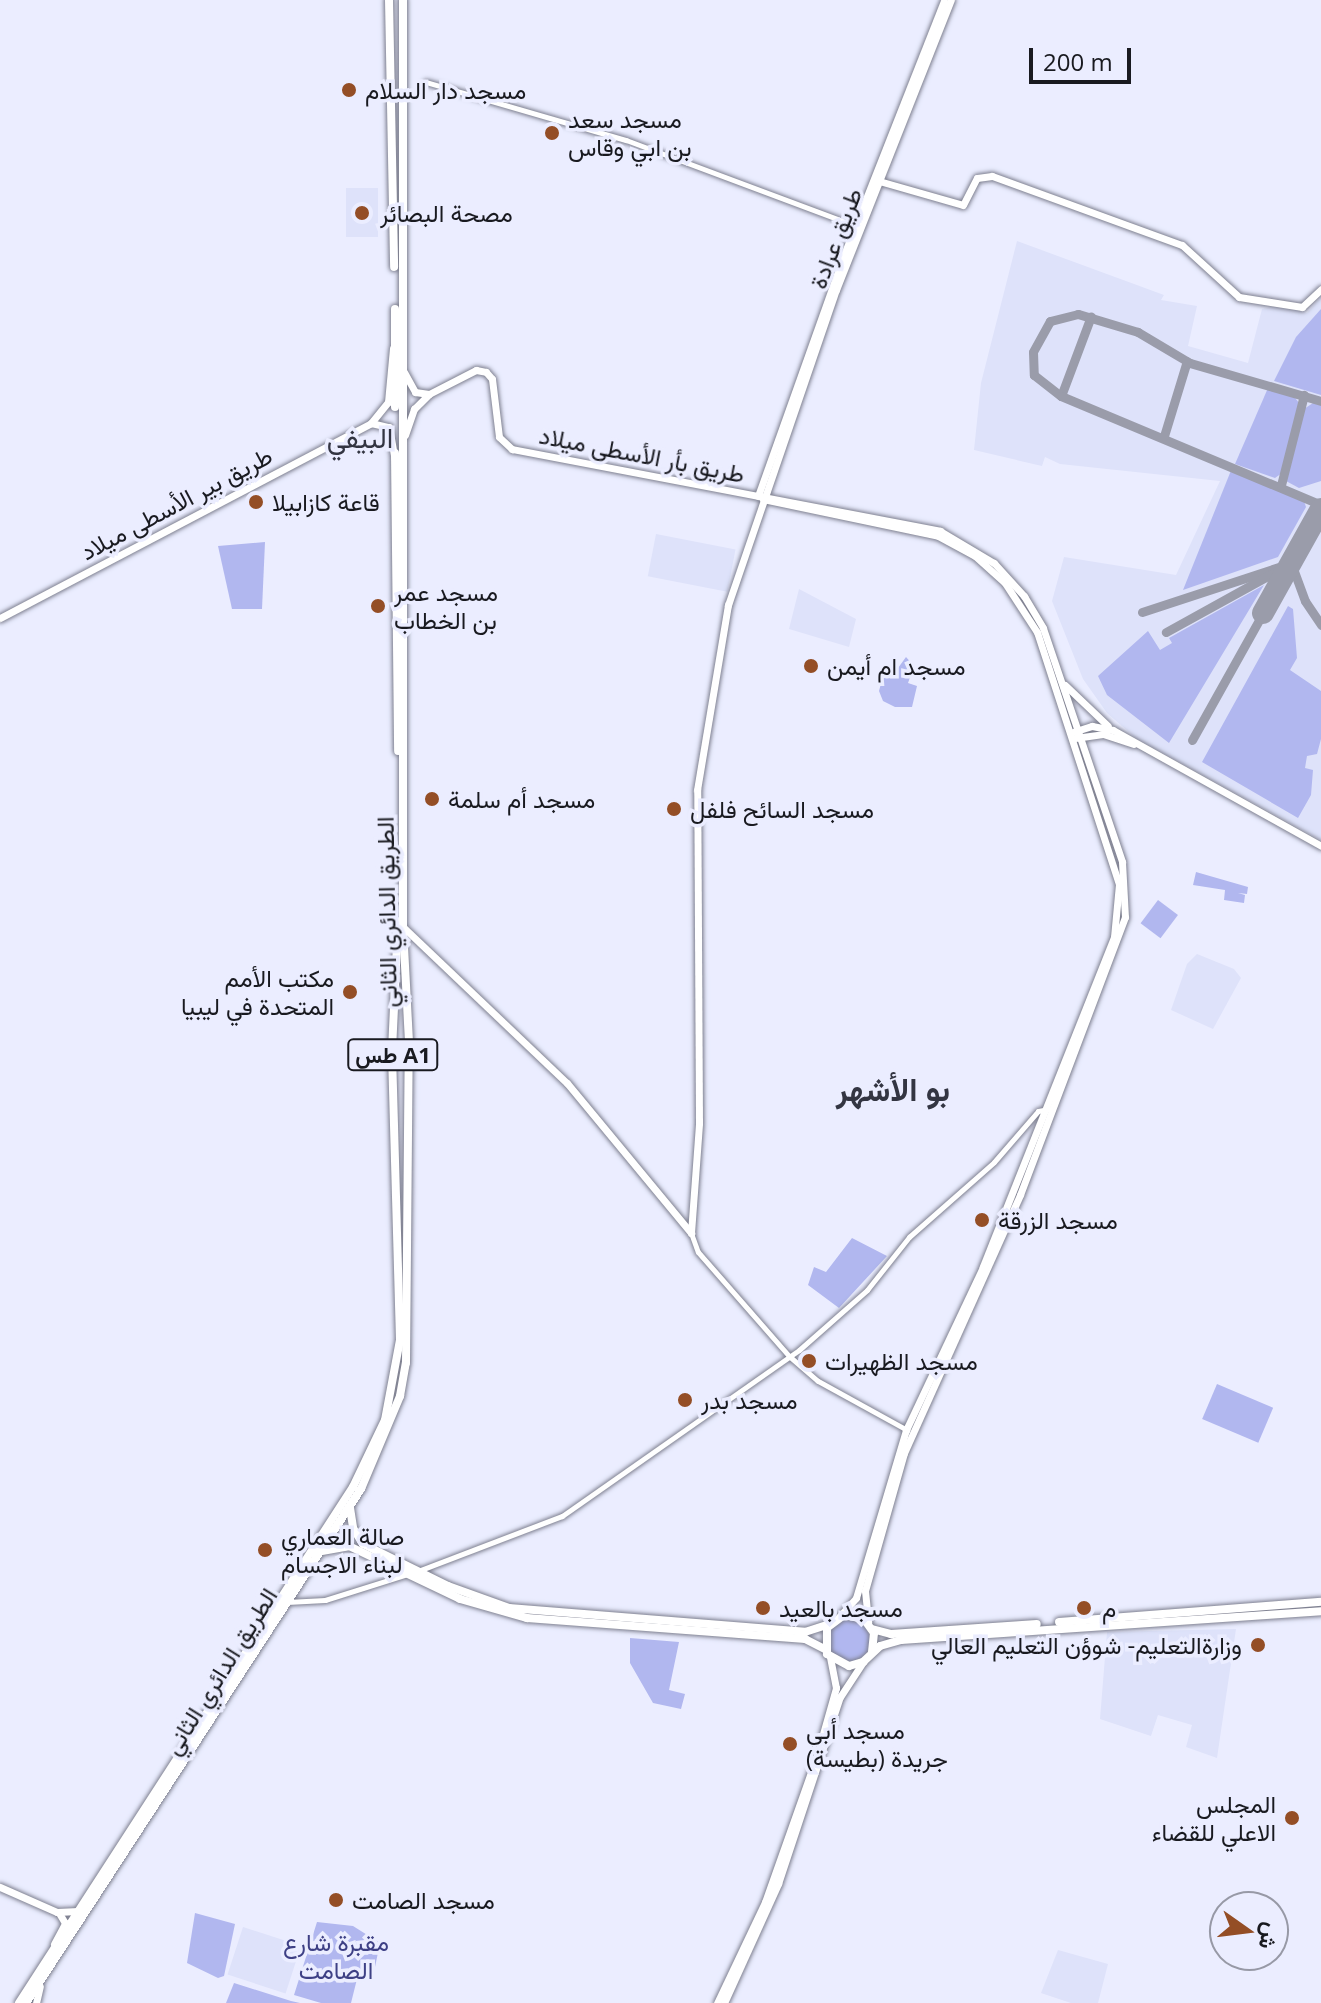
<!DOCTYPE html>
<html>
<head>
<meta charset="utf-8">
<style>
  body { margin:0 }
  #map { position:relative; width:1321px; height:2003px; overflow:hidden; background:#ebedff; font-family:"Open Sans",Vazirmatn,sans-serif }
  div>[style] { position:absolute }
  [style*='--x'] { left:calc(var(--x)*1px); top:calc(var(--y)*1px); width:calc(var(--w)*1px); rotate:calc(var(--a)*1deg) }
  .built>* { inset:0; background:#dee2fa; transform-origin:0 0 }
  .green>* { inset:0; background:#b1b7ef; transform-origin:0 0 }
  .round { border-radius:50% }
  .taxiway>* { height:9px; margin:-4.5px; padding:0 4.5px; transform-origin:4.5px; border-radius:4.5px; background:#9a9caa }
  .runway>* { height:22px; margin:-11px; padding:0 11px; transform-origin:11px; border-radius:11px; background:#9a9caa }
  .roads { filter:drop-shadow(0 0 2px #7e8090) drop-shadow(0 0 2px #7e8090) }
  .minor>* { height:5px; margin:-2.5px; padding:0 2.5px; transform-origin:2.5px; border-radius:2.5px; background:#fff }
  .major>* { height:7px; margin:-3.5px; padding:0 3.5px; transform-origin:3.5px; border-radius:3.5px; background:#fff }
  .highway>* { height:8px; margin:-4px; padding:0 4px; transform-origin:4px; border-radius:4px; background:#fff }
  .dots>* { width:22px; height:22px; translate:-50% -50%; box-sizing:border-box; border:4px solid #ebedff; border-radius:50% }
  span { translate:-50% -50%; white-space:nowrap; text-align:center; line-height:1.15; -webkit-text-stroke:7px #ebedff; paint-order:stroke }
  .shield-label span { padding:2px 6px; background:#ebedff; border:2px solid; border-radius:6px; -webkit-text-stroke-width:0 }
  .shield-label { font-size:22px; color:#191a20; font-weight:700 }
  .poi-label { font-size:24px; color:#191a20 }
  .left { translate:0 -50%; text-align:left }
  .right { translate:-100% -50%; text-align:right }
  .street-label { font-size:24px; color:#191a20 }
  .park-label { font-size:24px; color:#3e4085 }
  .quarter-label { font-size:28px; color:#333542 }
  .district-label { font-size:32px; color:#333542; font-weight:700 }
  .north { position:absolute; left:1209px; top:1891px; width:80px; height:80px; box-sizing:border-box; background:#ebedff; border:2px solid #9799a6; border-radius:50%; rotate:104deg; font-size:22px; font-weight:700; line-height:32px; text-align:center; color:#191a20 }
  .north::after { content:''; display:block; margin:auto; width:28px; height:36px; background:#944e26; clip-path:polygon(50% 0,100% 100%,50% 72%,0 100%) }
  .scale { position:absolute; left:1029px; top:48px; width:102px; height:36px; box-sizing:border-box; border:4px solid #191a20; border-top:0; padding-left:10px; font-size:24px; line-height:28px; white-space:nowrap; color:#191a20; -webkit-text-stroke:6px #ebedff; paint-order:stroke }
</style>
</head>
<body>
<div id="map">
  <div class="built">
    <div style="left:378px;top:188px;width:49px;height:32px;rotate:90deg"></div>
    <div style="clip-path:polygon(1017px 241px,1164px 295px,1161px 300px,1197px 306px,1188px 346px,1248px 363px,1262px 309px,1283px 305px,1307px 313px,1321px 297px,1321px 840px,1137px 739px,1107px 713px,1083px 679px,1052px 601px,1064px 557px,1176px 575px,1220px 481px,1060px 464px,1045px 457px,1042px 466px,974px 450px,981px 383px)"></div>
    <div style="left:656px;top:534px;width:81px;height:43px;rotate:11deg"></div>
    <div style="clip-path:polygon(799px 589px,856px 619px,849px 647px,789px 629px)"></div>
    <div style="clip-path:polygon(1197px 954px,1234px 969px,1241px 978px,1213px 1029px,1171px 1010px,1187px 964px)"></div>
    <div style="clip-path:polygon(1236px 1629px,1217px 1758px,1186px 1747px,1192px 1725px,1158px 1715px,1151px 1736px,1100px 1719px,1107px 1632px)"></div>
    <div style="left:243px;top:1927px;width:61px;height:50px;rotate:18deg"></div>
    <div style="clip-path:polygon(1058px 1950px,1108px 1964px,1098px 2003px,1071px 2003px,1041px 1993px)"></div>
  </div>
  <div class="green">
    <div style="clip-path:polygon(1321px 309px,1321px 395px,1274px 381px,1296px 337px)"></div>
    <div style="clip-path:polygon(1268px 388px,1293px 395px,1299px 403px,1282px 473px,1275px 478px,1235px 464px)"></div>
    <div style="clip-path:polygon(1313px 403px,1321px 404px,1321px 481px,1299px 488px,1286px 481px,1304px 409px)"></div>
    <div style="clip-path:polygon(1232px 468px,1304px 501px,1306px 507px,1278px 557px,1183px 590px)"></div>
    <div style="clip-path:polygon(265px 542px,262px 609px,232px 609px,218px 546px)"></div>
    <div style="clip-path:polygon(1264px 585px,1169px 743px,1107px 695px,1098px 676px,1148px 631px,1160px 650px,1172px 643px,1169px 638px)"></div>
    <div style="clip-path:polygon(1288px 606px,1293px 609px,1297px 658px,1290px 670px,1321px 691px,1321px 739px,1317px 754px,1307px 756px,1305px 768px,1313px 770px,1311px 795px,1298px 818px,1202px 762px)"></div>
    <div style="clip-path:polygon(906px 657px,914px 666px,908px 683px,917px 686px,912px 707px,895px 707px,883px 701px,879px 691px,884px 672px,893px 675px)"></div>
    <div style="clip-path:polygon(1196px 872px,1248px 887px,1247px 894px,1238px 893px,1245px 895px,1244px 903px,1224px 900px,1225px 890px,1193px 885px)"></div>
    <div style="left:1158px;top:900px;width:25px;height:29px;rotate:37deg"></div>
    <div style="clip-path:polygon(852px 1238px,887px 1256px,839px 1308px,808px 1285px,814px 1267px,826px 1272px)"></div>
    <div style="left:1217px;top:1384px;width:61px;height:38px;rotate:23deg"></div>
    <div class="round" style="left:828px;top:1620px;width:42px;height:42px"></div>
    <div style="clip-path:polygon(630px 1638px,679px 1642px,669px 1690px,685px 1694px,681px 1709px,653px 1703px,630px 1663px)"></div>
    <div style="clip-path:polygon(195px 1913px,235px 1924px,224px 1976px,218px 1978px,187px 1963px)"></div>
    <div style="clip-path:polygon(317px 1922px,353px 1926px,380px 1943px,375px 1967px,357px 1979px,351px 2003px,321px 2003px,294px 1995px)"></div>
    <div style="clip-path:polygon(234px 1983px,291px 2001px,300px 2003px,226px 2003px)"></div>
  </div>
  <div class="taxiway">
    <div style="--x:1061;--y:396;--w:85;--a:-69.4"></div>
    <div style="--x:1321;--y:401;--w:136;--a:-163.8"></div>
    <div style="--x:1190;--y:363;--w:61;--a:-149.2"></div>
    <div style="--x:1138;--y:332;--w:63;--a:-163.3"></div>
    <div style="--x:1078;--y:314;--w:29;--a:166"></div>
    <div style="--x:1050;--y:321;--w:35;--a:119"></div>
    <div style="--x:1033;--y:352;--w:23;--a:88"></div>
    <div style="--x:1034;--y:375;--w:34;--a:38"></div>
    <div style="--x:1061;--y:396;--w:282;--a:22.7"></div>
    <div style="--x:1164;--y:436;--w:78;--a:-73"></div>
    <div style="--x:1281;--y:485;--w:93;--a:-75.7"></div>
    <div style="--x:1291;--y:563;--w:40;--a:69.8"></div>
    <div style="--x:1305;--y:601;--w:29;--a:56"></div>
    <div style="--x:1142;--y:612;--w:157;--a:-18.2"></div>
    <div style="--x:1291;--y:563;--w:143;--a:151.1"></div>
    <div style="--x:1192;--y:740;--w:145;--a:-60.8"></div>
  </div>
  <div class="runway">
    <div style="--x:1263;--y:613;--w:119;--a:-60.9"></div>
  </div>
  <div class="roads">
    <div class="minor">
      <div style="--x:426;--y:82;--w:208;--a:16.2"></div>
      <div style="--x:626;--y:140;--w:246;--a:20.5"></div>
      <div style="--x:691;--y:1233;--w:20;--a:70"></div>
      <div style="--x:698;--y:1252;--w:138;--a:48.8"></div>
      <div style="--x:789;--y:1356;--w:38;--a:41"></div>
      <div style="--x:818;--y:1381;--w:102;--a:28.8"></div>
      <div style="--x:418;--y:1571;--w:154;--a:-20.9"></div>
      <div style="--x:562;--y:1516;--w:289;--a:-35"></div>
      <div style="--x:799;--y:1350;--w:91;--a:-41.4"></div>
      <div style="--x:867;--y:1290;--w:68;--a:-51.6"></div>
      <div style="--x:909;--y:1237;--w:113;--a:-41.4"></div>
      <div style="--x:994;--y:1162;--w:67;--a:-49.2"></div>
      <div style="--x:1038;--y:1111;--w:10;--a:-11"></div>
      <div style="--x:287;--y:1602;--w:38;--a:-3"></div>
      <div style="--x:325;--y:1600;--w:87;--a:-17.4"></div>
    </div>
    <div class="major">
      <div style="--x:879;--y:181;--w:87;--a:15.9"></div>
      <div style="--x:963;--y:205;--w:30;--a:-63"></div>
      <div style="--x:977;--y:178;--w:15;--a:-8"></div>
      <div style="--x:992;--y:176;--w:202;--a:20"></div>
      <div style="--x:1182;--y:245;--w:77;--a:42.4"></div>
      <div style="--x:1239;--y:297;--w:64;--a:9"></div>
      <div style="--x:1302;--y:307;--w:26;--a:-43"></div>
      <div style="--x:404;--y:372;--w:23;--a:61"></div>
      <div style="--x:415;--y:392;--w:14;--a:8"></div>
      <div style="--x:371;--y:423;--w:18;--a:13"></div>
      <div style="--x:389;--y:427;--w:34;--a:80"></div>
      <div style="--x:405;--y:435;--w:28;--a:-71"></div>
      <div style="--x:414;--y:409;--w:21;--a:-45"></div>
      <div style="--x:429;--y:394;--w:53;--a:-27.1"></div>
      <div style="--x:476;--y:370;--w:10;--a:11"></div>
      <div style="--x:486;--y:372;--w:9;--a:49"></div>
      <div style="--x:492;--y:379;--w:58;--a:83.1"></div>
      <div style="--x:499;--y:437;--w:18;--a:43"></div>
      <div style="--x:512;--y:449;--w:436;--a:10.8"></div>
      <div style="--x:940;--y:531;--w:63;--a:30.7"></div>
      <div style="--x:994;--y:563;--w:45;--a:47.7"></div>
      <div style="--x:1024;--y:596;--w:37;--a:59"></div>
      <div style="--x:1043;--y:628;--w:247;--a:71.3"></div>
      <div style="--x:1122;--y:862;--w:55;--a:86.9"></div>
      <div style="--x:1125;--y:917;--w:297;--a:110.7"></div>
      <div style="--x:1020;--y:1195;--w:283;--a:114.2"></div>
      <div style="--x:904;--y:1453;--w:143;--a:105.8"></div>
      <div style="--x:865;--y:1591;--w:31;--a:84"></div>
      <div style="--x:758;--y:496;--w:254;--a:-70.4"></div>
      <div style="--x:843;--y:257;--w:276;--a:-68.5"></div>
      <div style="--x:763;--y:499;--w:179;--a:11.9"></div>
      <div style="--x:938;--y:536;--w:42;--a:28.4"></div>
      <div style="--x:975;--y:556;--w:40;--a:42"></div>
      <div style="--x:1005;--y:583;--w:59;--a:56.9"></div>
      <div style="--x:1037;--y:632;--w:265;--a:72"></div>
      <div style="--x:1119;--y:884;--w:53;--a:95.4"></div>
      <div style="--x:1114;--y:937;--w:355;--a:111.7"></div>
      <div style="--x:983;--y:1267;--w:180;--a:115.3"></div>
      <div style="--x:906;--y:1430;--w:175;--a:106.6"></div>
      <div style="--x:856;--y:1598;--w:25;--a:132"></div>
      <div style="--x:0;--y:618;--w:419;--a:-27.7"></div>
      <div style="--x:371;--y:423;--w:27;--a:-51"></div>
      <div style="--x:388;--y:402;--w:54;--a:-84.7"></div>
      <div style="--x:1065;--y:685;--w:59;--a:43.6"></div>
      <div style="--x:1073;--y:732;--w:20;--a:-18"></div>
      <div style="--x:1092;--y:726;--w:21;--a:11"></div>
      <div style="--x:1113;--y:730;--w:238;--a:29.1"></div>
      <div style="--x:1075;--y:738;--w:28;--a:-8"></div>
      <div style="--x:1103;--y:734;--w:32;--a:18"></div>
      <div style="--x:403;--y:927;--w:226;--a:43.6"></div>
      <div style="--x:567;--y:1083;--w:195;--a:50.4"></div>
      <div style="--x:691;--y:1233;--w:110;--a:-85.8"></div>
      <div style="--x:699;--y:1123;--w:333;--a:-90.3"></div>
      <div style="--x:697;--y:790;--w:188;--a:-80.5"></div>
      <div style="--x:728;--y:605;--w:333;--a:-71.1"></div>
      <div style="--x:836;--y:290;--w:312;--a:-68.4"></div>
      <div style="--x:0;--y:1887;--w:62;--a:23.7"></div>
      <div style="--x:57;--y:1912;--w:21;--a:-3"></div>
      <div style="--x:54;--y:1944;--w:24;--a:-62"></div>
      <div style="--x:65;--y:1923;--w:12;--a:-121"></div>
      <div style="--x:36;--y:2003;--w:17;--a:-77"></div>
      <div style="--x:717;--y:2003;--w:112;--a:-64.6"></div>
      <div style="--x:765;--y:1902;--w:156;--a:-70.5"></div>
      <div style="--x:817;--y:1755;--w:70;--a:-74.2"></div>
      <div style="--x:836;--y:1688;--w:31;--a:-101"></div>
      <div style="--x:724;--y:2003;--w:131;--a:-65.6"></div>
      <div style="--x:778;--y:1884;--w:197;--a:-71.7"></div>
      <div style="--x:840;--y:1697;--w:42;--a:-56.7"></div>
    </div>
    <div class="highway">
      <div style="--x:389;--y:0;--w:267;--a:88.9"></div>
      <div style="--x:395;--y:407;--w:98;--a:-90"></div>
      <div style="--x:395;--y:453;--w:298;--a:89.4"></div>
      <div style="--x:350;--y:1508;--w:20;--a:81"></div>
      <div style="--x:353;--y:1528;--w:19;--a:58"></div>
      <div style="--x:363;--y:1544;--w:95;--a:26.3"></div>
      <div style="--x:448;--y:1586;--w:65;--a:19.8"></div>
      <div style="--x:509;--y:1608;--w:297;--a:4.6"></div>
      <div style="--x:805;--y:1632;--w:26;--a:-18"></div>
      <div style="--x:322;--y:1551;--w:27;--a:-10"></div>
      <div style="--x:349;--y:1546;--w:123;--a:25.5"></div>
      <div style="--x:460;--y:1599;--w:70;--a:15.8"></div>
      <div style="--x:527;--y:1618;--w:279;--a:4.3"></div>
      <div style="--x:805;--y:1639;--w:22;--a:27"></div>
      <div style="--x:1059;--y:1622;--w:263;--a:-4.4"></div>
      <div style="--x:872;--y:1629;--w:20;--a:15"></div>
      <div style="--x:891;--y:1634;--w:146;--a:-3.9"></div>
      <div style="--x:872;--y:1652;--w:19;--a:-84"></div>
      <div style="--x:874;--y:1633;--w:17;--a:-126"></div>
      <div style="--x:864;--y:1619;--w:20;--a:-169"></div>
      <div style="--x:844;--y:1615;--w:21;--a:143"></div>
      <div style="--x:827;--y:1628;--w:26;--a:90"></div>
      <div style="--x:827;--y:1654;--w:25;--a:29"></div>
      <div style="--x:849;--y:1666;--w:15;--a:-16"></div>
      <div style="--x:863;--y:1662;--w:23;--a:-43"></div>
      <div style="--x:880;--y:1646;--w:22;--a:-16"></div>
      <div style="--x:901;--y:1640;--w:421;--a:-3.9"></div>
      <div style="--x:19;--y:2003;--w:615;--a:-57.09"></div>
      <div style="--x:353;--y:1487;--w:74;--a:-64.5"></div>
      <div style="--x:385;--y:1420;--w:81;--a:-79.4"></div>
      <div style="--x:400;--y:1340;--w:290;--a:-91.6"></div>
      <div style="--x:392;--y:1050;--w:129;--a:-87.3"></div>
      <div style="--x:26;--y:2003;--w:614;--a:-56.91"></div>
      <div style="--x:361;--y:1489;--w:101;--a:-67.2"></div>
      <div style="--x:400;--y:1396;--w:34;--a:-80"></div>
      <div style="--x:406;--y:1363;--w:321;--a:-89.5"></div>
      <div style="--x:409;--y:1042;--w:115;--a:-93"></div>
      <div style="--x:403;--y:927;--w:927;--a:-90"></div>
    </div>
  </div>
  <div class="dots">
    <div style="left:349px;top:90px;background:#944e26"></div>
    <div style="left:552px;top:133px;background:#944e26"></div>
    <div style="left:362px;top:213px;background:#944e26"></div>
    <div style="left:256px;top:502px;background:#944e26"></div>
    <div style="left:378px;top:606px;background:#944e26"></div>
    <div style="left:811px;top:666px;background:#944e26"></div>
    <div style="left:432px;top:799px;background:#944e26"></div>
    <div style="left:674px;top:809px;background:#944e26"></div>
    <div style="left:350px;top:992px;background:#944e26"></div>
    <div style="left:982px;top:1220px;background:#944e26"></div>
    <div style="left:809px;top:1361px;background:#944e26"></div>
    <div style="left:685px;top:1400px;background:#944e26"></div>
    <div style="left:265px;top:1550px;background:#944e26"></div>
    <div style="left:763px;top:1608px;background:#944e26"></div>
    <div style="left:1084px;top:1608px;background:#944e26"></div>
    <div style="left:1258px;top:1645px;background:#944e26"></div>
    <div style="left:790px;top:1744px;background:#944e26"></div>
    <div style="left:1292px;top:1818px;background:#944e26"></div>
    <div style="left:336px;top:1900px;background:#944e26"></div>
  </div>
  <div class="shield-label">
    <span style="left:393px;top:1055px">طس A1</span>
  </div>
  <div class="poi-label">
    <span class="left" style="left:365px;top:90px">مسجد دار السلام</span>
    <span class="left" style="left:568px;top:133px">مسجد سعد<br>بن ابي وقاس</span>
    <span class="left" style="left:380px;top:213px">مصحة البصائر</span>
    <span class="left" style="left:272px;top:502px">قاعة كازابيلا</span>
    <span class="left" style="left:394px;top:606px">مسجد عمر<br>بن الخطاب</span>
    <span class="left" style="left:827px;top:666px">مسجد ام أيمن</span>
    <span class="left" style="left:448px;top:799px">مسجد أم سلمة</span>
    <span class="left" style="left:690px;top:809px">مسجد السائح فلفل</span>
    <span class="right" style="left:334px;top:992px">مكتب الأمم<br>المتحدة في ليبيا</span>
    <span class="left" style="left:998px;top:1220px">مسجد الزرقة</span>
    <span class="left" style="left:825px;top:1361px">مسجد الظهيرات</span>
    <span class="left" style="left:701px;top:1400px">مسجد بدر</span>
    <span class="left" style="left:281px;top:1550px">صالة العماري<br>لبناء الاجسام</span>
    <span class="left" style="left:779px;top:1608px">مسجد بالعيد</span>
    <span class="left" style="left:1102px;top:1608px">م</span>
    <span class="right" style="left:1242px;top:1645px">وزارةالتعليم- شوؤن التعليم العالي</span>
    <span class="left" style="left:806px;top:1744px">مسجد أبي<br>جريدة (بطيسة)</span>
    <span class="right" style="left:1276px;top:1818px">المجلس<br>الاعلي للقضاء</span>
    <span class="left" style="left:352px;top:1900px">مسجد الصامت</span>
  </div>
  <div class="street-label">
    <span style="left:835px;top:238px;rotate:-69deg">طريق عرادة</span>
    <span style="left:642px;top:454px;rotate:11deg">طريق بأر الأسطى ميلاد</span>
    <span style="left:176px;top:503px;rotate:-28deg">طريق بير الأسطى ميلاد</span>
    <span style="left:386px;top:912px;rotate:-91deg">الطريق الدائري الثاني</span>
    <span style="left:220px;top:1671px;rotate:-58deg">الطريق الدائري الثاني</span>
  </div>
  <div class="park-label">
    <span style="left:336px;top:1956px">مقبرة شارع<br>الصامت</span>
  </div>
  <div class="quarter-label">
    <span style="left:360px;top:437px">البيفي</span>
  </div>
  <div class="district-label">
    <span style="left:893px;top:1089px">بو الأشهر</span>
  </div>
  <div class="north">ش</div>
  <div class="scale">200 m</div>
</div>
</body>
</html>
